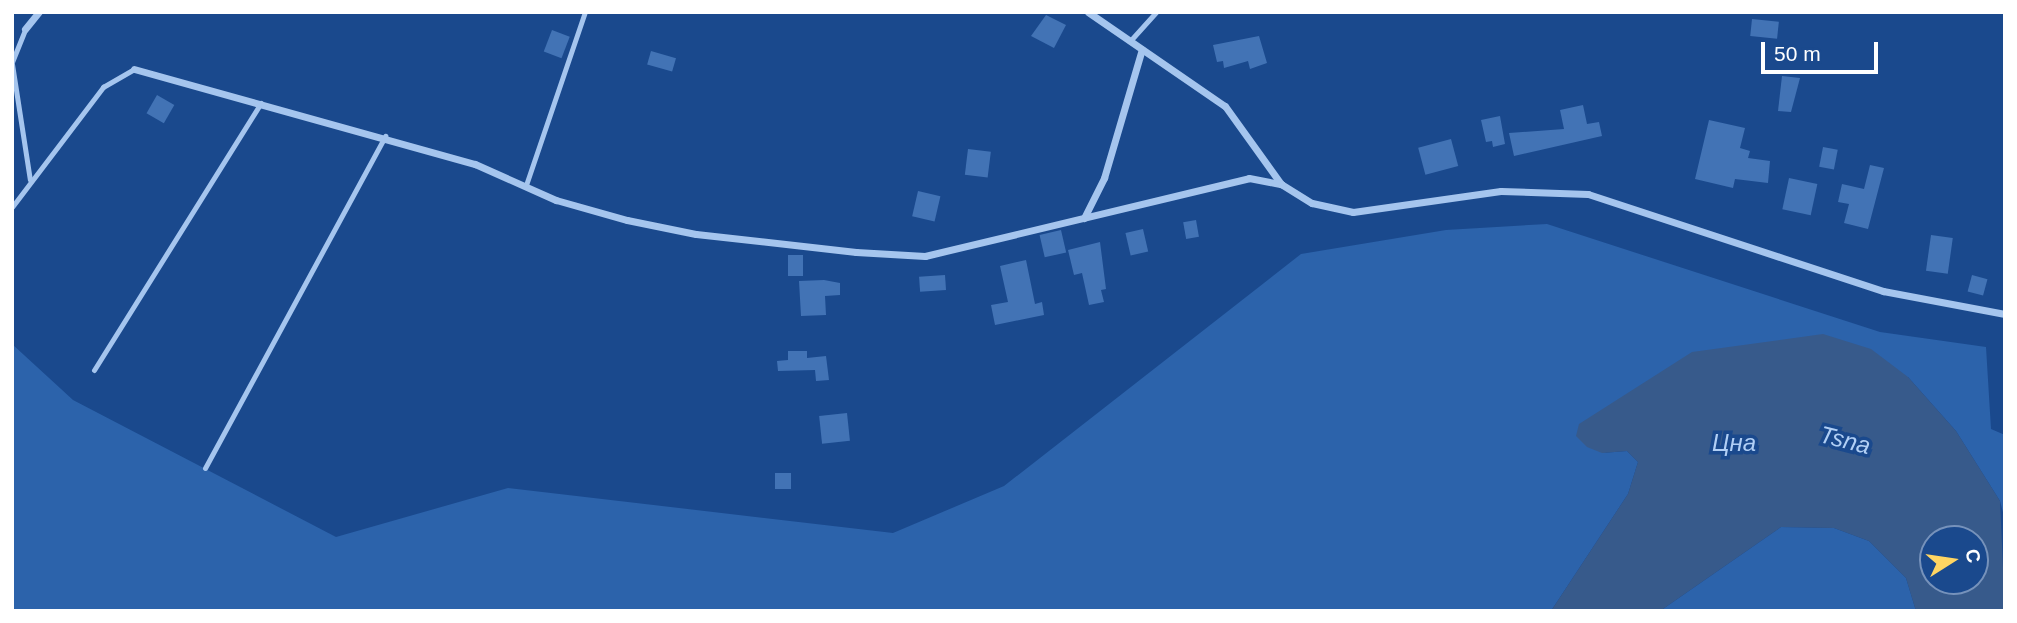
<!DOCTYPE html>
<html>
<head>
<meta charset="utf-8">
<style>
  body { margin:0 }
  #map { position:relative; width:2017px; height:623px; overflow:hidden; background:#1a498d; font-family:Helvetica,sans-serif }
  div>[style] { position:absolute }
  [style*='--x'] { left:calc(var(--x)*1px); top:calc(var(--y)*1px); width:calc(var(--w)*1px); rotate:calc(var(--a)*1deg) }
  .green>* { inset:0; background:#2c63ab }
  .water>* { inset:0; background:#375a8b }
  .building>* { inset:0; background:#4273b5; transform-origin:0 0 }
  .service>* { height:5px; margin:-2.5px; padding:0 2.5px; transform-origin:2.5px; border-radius:2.5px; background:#a5c5ee }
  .minor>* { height:7px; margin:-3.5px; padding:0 3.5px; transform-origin:3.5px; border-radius:3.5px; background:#a5c5ee }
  span { translate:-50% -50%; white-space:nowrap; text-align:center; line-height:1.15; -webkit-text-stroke:7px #1a498d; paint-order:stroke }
  .water-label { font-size:24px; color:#b1cff5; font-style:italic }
  .frame { position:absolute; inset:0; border:14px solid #fff; pointer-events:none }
  .north { position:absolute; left:1919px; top:525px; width:70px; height:70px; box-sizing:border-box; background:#1a498d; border:2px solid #7692bb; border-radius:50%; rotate:78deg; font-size:19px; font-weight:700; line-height:28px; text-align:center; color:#fff }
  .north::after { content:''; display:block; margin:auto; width:24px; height:32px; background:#ffd562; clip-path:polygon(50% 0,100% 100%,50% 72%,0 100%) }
  .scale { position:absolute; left:1761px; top:42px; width:117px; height:32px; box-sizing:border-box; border:4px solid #fff; border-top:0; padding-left:9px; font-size:21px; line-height:24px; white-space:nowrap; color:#fff; -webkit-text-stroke:5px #1a498d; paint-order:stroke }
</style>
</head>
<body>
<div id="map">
  <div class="green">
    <div style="clip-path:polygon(1547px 224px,1880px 332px,1986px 347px,1991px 429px,2005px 435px,2005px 520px,2000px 501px,1956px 431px,1908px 377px,1602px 453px,1627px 451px,1638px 462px,1628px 494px,1551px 611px,12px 611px,12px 344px,73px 400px,336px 537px,508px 488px,893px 533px,1004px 486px,1301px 254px,1446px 230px)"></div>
    <div style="clip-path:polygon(1781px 527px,1834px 528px,1869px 541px,1906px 578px,1916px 611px,1660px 611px)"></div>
  </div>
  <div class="water">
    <div style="clip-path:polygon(evenodd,1823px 334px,1871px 349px,1908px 377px,1956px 431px,2000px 501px,2005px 611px,1916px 611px,1906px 578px,1869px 541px,1834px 528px,1781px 527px,1660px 611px,1551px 611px,1628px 494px,1638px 462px,1627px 451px,1602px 453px,1587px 447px,1576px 436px,1579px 424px,1692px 352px,1823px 334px,1933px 539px,1975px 539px,1975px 581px,1933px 581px,1933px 539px)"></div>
  </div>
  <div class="building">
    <div style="clip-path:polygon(1046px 15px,1066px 25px,1054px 48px,1031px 36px)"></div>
    <div style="left:1752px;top:19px;width:27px;height:17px;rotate:6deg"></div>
    <div style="left:552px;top:30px;width:19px;height:23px;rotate:21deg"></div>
    <div style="clip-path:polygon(1259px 36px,1267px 63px,1250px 69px,1248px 61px,1224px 68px,1223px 61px,1217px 62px,1213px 45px)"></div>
    <div style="left:651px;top:51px;width:26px;height:14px;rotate:16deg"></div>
    <div style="clip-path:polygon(1782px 76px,1800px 78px,1791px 112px,1778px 111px)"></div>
    <div style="left:157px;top:95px;width:20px;height:21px;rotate:30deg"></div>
    <div style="clip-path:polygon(1583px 105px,1587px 124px,1599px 122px,1602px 136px,1514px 156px,1509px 133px,1564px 129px,1560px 110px)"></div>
    <div style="clip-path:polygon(1500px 116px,1505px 144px,1493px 147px,1492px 141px,1486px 142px,1481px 120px)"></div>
    <div style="clip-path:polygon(1709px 120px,1745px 128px,1740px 148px,1750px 151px,1748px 158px,1770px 161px,1768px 183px,1735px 179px,1733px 188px,1695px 179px)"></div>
    <div style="left:1451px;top:139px;width:28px;height:34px;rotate:75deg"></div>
    <div style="left:1823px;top:147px;width:15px;height:20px;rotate:11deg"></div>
    <div style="left:968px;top:149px;width:23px;height:26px;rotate:7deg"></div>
    <div style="clip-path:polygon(1870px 165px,1884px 168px,1868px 229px,1844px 223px,1849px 204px,1838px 202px,1842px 184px,1864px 189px)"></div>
    <div style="left:1789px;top:178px;width:29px;height:32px;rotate:12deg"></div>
    <div style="left:918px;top:191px;width:23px;height:26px;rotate:13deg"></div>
    <div style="left:1196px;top:220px;width:17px;height:13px;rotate:80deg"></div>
    <div style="left:1143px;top:229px;width:23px;height:18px;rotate:77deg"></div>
    <div style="left:1061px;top:230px;width:23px;height:22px;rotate:77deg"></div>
    <div style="left:1931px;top:235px;width:22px;height:36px;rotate:8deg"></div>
    <div style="clip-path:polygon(1100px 242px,1106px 289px,1101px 290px,1104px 302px,1089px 305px,1082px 273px,1074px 275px,1068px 250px)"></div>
    <div style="left:788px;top:255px;width:15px;height:21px"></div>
    <div style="clip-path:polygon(1026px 260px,1035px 304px,1042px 302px,1044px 315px,995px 325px,991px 305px,1008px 302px,1000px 266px)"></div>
    <div style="left:945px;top:275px;width:15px;height:26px;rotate:86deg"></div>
    <div style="left:1972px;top:275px;width:16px;height:17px;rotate:15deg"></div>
    <div style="clip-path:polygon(824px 280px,840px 283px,840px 295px,825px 296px,826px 315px,801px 316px,799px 281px)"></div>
    <div style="clip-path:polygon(788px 351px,807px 351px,807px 358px,826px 356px,829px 380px,816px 381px,815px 370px,778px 371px,777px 361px,788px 360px)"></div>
    <div style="left:847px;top:413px;width:28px;height:28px;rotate:84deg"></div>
    <div style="left:775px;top:473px;width:16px;height:16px"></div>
  </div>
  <div class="service">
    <div style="--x:1130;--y:41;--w:39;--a:-48"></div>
    <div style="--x:12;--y:62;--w:35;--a:-68"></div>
    <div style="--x:12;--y:64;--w:117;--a:81.2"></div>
    <div style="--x:526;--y:185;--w:183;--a:-71.2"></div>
    <div style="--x:12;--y:207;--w:151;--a:-52.8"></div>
    <div style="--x:103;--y:87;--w:36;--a:-30"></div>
    <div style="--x:94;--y:370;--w:315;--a:-58"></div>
    <div style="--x:205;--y:468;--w:378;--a:-61.5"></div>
  </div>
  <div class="minor">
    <div style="--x:1088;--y:12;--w:166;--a:34.5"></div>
    <div style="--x:1225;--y:106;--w:96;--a:54.3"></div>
    <div style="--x:1281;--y:184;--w:36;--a:32"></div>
    <div style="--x:1312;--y:203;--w:42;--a:12.4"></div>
    <div style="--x:1353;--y:212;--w:149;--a:-8.1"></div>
    <div style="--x:1501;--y:191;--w:87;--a:2"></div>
    <div style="--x:1588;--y:194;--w:311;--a:18.2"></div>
    <div style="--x:1883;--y:291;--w:124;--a:10.7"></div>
    <div style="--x:25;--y:29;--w:22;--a:-51"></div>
    <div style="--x:134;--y:69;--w:354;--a:15.6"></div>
    <div style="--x:475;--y:164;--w:89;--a:24"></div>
    <div style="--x:556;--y:200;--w:74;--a:15.7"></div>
    <div style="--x:627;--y:220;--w:70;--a:11.5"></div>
    <div style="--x:696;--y:234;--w:161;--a:6.4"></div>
    <div style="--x:856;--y:252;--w:69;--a:3.3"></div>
    <div style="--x:925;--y:256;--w:333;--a:-13.5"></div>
    <div style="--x:1249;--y:178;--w:33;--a:11"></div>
    <div style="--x:1084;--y:218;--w:45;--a:-63.4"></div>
    <div style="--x:1104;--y:178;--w:134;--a:-73.6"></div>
  </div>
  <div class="water-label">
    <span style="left:1845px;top:440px;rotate:14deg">Tsna</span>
    <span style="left:1734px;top:443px">Цна</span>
  </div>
  <div class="frame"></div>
  <div class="north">С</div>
  <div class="scale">50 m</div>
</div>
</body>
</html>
